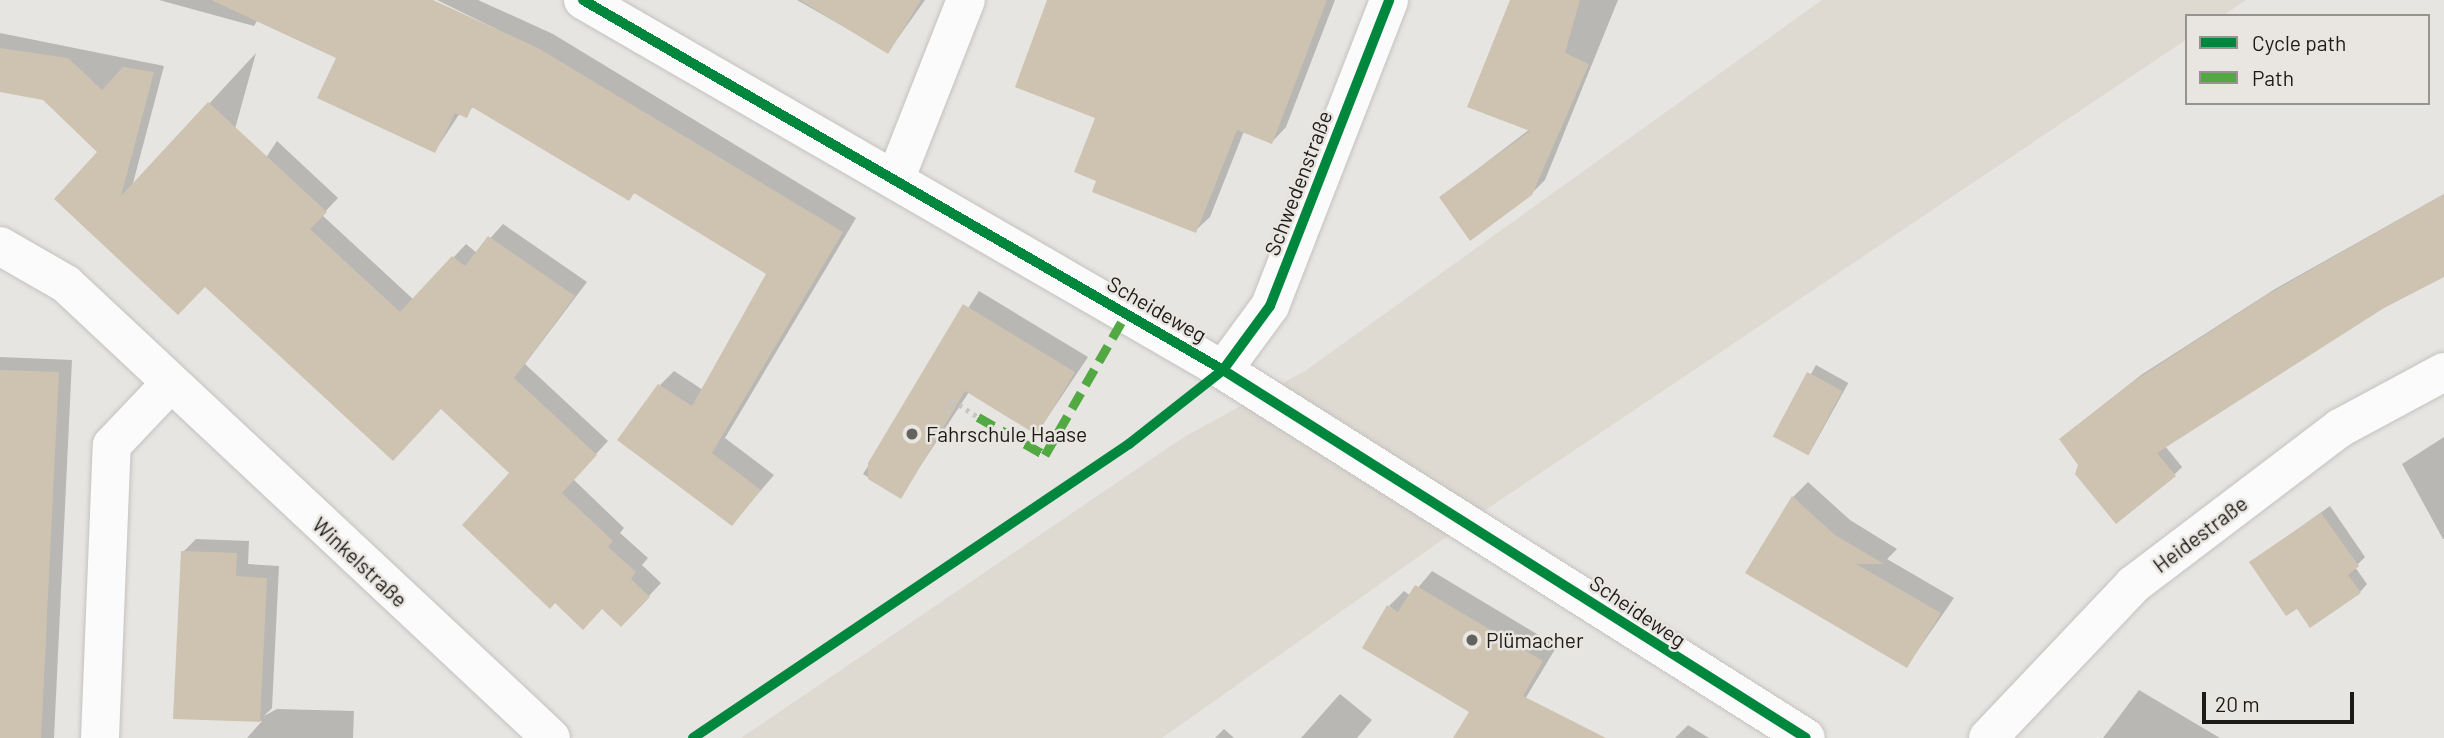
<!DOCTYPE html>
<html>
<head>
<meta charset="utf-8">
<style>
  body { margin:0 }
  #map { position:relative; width:2444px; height:738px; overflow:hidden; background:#e7e5e2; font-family:Barlow,sans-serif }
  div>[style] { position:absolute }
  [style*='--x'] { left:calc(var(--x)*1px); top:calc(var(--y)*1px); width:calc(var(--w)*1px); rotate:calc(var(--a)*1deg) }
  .built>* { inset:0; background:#ded9d1 }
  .shadow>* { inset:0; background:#0003; transform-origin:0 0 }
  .building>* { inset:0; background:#cec3b1; transform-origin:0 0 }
  .path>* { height:4.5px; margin-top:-2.25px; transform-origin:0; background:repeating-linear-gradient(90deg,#c5c5c3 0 3.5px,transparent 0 8.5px) }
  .roads { filter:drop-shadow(0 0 2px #c4c2c0) drop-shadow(0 0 2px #c4c2c0) }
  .minor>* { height:38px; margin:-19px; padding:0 19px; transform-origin:19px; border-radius:19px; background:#fbfbfb }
  .quiet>* { height:9px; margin-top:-4.5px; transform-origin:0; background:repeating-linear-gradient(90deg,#52a942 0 18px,transparent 0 27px) }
  .cycleway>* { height:10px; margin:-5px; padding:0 5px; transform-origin:5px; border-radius:5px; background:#00873e }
  .dots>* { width:19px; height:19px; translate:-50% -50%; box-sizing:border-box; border:4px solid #e9e5e0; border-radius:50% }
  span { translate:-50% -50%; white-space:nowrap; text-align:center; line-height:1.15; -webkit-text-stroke:5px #e9e5e0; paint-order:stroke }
  .street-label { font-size:21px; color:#1c1b19 }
  .poi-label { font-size:21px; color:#1c1b19 }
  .left { translate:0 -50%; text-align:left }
  .legend { position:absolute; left:2185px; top:14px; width:245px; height:91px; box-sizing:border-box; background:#e9e5e0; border:2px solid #979490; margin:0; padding:9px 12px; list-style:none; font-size:21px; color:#1c1b19 }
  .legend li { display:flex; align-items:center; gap:14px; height:35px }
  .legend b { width:35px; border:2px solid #979490 }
  .scale { position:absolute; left:2202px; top:692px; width:152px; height:32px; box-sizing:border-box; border:4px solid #1c1b19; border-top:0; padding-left:9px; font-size:21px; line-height:24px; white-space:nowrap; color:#1c1b19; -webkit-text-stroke:5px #e9e5e0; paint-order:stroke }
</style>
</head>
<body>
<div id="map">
  <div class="built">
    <div style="clip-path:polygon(1822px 0,2246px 0,2222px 16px,2187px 16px,2187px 39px,1469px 521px,1162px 738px,741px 738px,1184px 437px,1305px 371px)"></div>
  </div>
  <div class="shadow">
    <div style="clip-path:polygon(159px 0,269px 0,254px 26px)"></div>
    <div style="clip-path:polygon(334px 0,429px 0,545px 53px,437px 0,478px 0,553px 34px,856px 218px,725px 438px,774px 475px,732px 524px,660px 385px,674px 371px,703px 390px,769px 273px,635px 192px,628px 199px,475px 107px,460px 113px,435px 151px,338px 57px)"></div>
    <div style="clip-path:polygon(797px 0,925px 0,888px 52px)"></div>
    <div style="clip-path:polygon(1049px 0,1335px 0,1286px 127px,1272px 142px,1244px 131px,1210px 217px,1195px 231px,1099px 180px,1097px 117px)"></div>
    <div style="clip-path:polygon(1512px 0,1618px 0,1545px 180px,1531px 194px,1441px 197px,1530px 129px)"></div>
    <div style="clip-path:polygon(0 33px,164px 66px,132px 187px,256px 53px,225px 165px,254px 176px,277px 141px,338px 198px,322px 215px,414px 300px,466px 244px,477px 253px,503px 224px,587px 282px,525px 364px,608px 441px,573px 479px,624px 528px,620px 533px,648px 558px,642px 565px,661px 583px,634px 612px,555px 601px,512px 473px,441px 407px,205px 285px,178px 313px,99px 152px,43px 99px,0 91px)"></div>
    <div style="clip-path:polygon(2444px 194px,2444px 275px,2383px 306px,2165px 446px,2182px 467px,2174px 475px,2080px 465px,2069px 432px,2141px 375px,2275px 289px)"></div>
    <div style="clip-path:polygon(979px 291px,1088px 357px,1037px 433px,969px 392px,900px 497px,863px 474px)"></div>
    <div style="clip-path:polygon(0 357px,72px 360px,54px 738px,0 738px)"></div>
    <div style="left:1816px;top:365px;width:37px;height:82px;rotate:29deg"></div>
    <div style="clip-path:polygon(2444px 437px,2444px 539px,2443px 539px,2402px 464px)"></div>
    <div style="clip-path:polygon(1808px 482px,1850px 520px,1897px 549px,1887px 559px,1954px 598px,1907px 666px,1793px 497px)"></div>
    <div style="clip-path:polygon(2330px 506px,2365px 557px,2355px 567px,2367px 584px,2360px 592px,2298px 606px,2251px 562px)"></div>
    <div style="clip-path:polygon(196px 539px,249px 541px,248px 564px,279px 566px,272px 708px,264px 716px,277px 709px,354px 711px,353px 738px,247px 738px,262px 721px,174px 717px,183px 552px)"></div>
    <div style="clip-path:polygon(1432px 571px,1557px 646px,1516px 714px,1389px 606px,1404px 591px,1411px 596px)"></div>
    <div style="clip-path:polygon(2139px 690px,2220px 738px,2103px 738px)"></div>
    <div style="clip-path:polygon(1340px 694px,1372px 720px,1357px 738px,1301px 738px)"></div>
    <div style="clip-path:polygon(1688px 725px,1709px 738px,1675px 738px)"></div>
    <div style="clip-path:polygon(1224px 729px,1234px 738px,1215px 738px)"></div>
  </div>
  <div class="building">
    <div style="clip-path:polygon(211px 0,433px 0,538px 48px,843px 232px,712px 453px,761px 490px,732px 526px,617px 440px,658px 384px,692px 406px,766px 274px,634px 193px,629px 201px,472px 107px,467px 118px,455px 113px,435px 153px,317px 98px,336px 58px)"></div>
    <div style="clip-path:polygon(800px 0,921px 0,888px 54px)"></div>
    <div style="clip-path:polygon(1047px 0,1327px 0,1272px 144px,1237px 130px,1196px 233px,1092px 192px,1096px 181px,1074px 172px,1095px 118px,1015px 87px)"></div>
    <div style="clip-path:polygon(1510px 0,1580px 0,1565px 53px,1589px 64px,1532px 195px,1470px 241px,1439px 197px,1530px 131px,1467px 107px)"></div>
    <div style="clip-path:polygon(0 48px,68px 58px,102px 90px,123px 67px,154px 72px,121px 196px,208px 102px,327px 212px,310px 229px,400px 312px,452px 256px,465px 266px,488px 236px,575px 296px,514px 378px,597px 455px,562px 493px,613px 541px,608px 547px,636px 572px,631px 579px,650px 597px,621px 627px,602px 609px,583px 630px,555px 603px,550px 609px,462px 525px,509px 473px,441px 409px,393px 461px,205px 287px,178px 315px,54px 199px,97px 152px,43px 100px,0 92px)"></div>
    <div style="clip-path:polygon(2444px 194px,2444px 277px,2384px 308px,2157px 453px,2176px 476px,2116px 524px,2075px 474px,2078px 465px,2059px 439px,2131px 383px,2265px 296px)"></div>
    <div style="clip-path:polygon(963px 304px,1075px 372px,1037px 435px,965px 391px,901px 499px,868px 479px,868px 463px)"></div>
    <div style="clip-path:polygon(0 370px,59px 372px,41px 738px,0 738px)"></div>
    <div style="left:1807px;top:372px;width:40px;height:73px;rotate:28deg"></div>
    <div style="clip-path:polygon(1792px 496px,1835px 535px,1884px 564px,1856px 564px,1941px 613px,1907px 668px,1745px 573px)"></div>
    <div style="clip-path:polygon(2321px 513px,2359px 566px,2348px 575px,2361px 593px,2310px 628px,2297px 609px,2286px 616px,2249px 562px)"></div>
    <div style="clip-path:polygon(181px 551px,237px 553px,236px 576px,267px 578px,260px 722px,173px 719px)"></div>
    <div style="clip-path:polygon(1415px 585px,1543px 661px,1523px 696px,1606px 738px,1453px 738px,1469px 712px,1362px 648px,1387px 605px,1398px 612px)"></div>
  </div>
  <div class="path">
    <div style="--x:946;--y:412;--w:13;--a:-63"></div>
    <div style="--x:952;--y:400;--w:31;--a:33"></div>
  </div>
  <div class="roads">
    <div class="minor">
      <div style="--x:583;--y:0;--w:739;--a:30.03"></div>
      <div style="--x:1223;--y:370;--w:689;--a:32.26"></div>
      <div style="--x:895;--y:180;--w:193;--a:-68.5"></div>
      <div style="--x:0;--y:246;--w:76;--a:29.9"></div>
      <div style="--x:66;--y:284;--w:664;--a:43.11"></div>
      <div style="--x:1223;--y:370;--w:79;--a:-53.7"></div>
      <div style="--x:1270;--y:306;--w:328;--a:-68.7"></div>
      <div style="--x:100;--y:738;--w:293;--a:-87.7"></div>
      <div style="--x:112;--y:445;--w:83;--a:-46.5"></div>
      <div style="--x:1988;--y:738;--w:211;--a:-46.5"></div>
      <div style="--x:2133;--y:585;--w:260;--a:-37.2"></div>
      <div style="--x:2340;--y:428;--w:118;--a:-28.3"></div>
    </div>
  </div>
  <div class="quiet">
    <div style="--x:978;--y:417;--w:77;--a:29.6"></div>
    <div style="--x:1045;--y:455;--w:163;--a:-60.1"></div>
  </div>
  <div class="cycleway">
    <div style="--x:583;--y:0;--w:739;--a:30.03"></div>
    <div style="--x:1223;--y:370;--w:689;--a:32.26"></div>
    <div style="--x:693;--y:738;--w:526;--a:-33.99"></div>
    <div style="--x:1129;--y:444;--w:120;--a:-38.2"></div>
    <div style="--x:1223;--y:370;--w:79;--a:-53.7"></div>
    <div style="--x:1270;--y:306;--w:328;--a:-68.7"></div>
  </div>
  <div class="dots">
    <div style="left:912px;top:434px;background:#63625f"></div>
    <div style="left:1472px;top:640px;background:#63625f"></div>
  </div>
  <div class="street-label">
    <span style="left:1298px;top:183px;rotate:-69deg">Schwedenstraße</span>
    <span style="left:1157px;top:309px;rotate:30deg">Scheideweg</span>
    <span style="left:2200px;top:534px;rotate:-37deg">Heidestraße</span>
    <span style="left:360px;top:562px;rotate:43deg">Winkelstraße</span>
    <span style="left:1638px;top:611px;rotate:34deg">Scheideweg</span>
  </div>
  <div class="poi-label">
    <span class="left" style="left:926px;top:434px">Fahrschule Haase</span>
    <span class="left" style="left:1486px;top:640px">Plümacher</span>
  </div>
  <ul class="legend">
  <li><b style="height:9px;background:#00873e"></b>Cycle path</li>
  <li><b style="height:9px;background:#52a942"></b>Path</li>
  </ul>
  <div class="scale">20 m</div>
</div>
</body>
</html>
